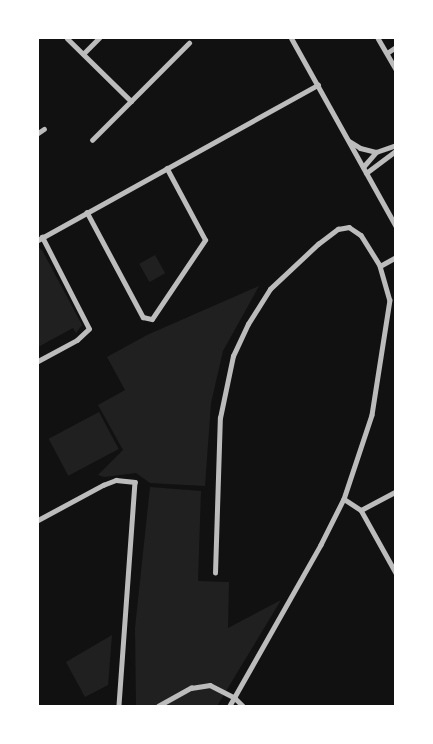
<!DOCTYPE html>
<html>
<head>
<meta charset="utf-8">
<style>
  body { margin:0 }
  #map { position:relative; width:433px; height:744px; overflow:hidden; background:#111; font-family:Montserrat,sans-serif }
  div>[style] { position:absolute }
  [style*='--x'] { left:calc(var(--x)*1px); top:calc(var(--y)*1px); width:calc(var(--w)*1px); rotate:calc(var(--a)*1deg) }
  .green>* { inset:0; background:#202020; transform-origin:0 0 }
  .minor>* { height:4.5px; margin:-2.25px; padding:0 2.25px; transform-origin:2.25px; border-radius:2.25px; background:#bcbcbc }
  .tertiary>* { height:5px; margin:-2.5px; padding:0 2.5px; transform-origin:2.5px; border-radius:2.5px; background:#bcbcbc }
  span { translate:-50% -50%; white-space:nowrap; text-align:center; line-height:1.15; -webkit-text-stroke:5px #fff; paint-order:stroke }
  .frame { position:absolute; inset:0; border:39px solid #fff; pointer-events:none }
</style>
</head>
<body>
<div id="map">
  <div class="green">
    <div style="clip-path:polygon(38px 247px,42px 250px,82px 325px,76px 333px,73px 328px,38px 347px)"></div>
    <div style="left:155px;top:255px;width:21px;height:18px;rotate:61deg"></div>
    <div style="clip-path:polygon(259px 286px,223px 351px,211px 403px,205px 486px,150px 483px,136px 473px,104px 477px,98px 475px,123px 450px,98px 405px,125px 390px,107px 357px,147px 335px)"></div>
    <div style="left:99px;top:412px;width:42px;height:57px;rotate:62deg"></div>
    <div style="clip-path:polygon(150px 487px,201px 491px,198px 581px,229px 582px,228px 628px,281px 600px,217px 706px,136px 706px,135px 628px)"></div>
    <div style="clip-path:polygon(112px 635px,108px 685px,85px 697px,66px 662px)"></div>
  </div>
  <div class="minor">
    <div style="--x:67;--y:38;--w:90;--a:44.5"></div>
    <div style="--x:131;--y:101;--w:82;--a:-45"></div>
    <div style="--x:378;--y:38;--w:36;--a:60"></div>
    <div style="--x:387;--y:53;--w:11;--a:-34"></div>
    <div style="--x:83;--y:54;--w:23;--a:-45"></div>
    <div style="--x:38;--y:133;--w:7;--a:-34"></div>
    <div style="--x:92;--y:140;--w:55;--a:-45"></div>
    <div style="--x:87;--y:212;--w:119;--a:61.9"></div>
    <div style="--x:143;--y:317;--w:9;--a:13"></div>
    <div style="--x:152;--y:319;--w:95;--a:-56.1"></div>
    <div style="--x:205;--y:240;--w:81;--a:-118.2"></div>
    <div style="--x:38;--y:240;--w:320;--a:-29"></div>
    <div style="--x:380;--y:266;--w:18;--a:-29"></div>
    <div style="--x:38;--y:361;--w:44;--a:-28.3"></div>
    <div style="--x:77;--y:340;--w:16;--a:-43"></div>
    <div style="--x:89;--y:329;--w:103;--a:-117.1"></div>
    <div style="--x:344;--y:499;--w:20;--a:33"></div>
    <div style="--x:361;--y:510;--w:72;--a:60.9"></div>
    <div style="--x:361;--y:510;--w:40;--a:-28"></div>
    <div style="--x:38;--y:520;--w:74;--a:-28.3"></div>
    <div style="--x:103;--y:485;--w:14;--a:-21"></div>
    <div style="--x:116;--y:480;--w:19;--a:6"></div>
    <div style="--x:135;--y:482;--w:225;--a:94.1"></div>
    <div style="--x:215;--y:573;--w:155;--a:-88.2"></div>
    <div style="--x:220;--y:418;--w:63;--a:-78.2"></div>
    <div style="--x:233;--y:356;--w:35;--a:-65"></div>
    <div style="--x:248;--y:324;--w:41;--a:-57.8"></div>
    <div style="--x:270;--y:289;--w:66;--a:-43.2"></div>
    <div style="--x:318;--y:244;--w:25;--a:-37"></div>
    <div style="--x:338;--y:229;--w:11;--a:-10"></div>
    <div style="--x:349;--y:227;--w:14;--a:34"></div>
    <div style="--x:361;--y:235;--w:36;--a:58"></div>
    <div style="--x:380;--y:266;--w:35;--a:74"></div>
    <div style="--x:390;--y:300;--w:116;--a:98.9"></div>
    <div style="--x:372;--y:415;--w:89;--a:108.4"></div>
    <div style="--x:344;--y:499;--w:51;--a:116.6"></div>
    <div style="--x:321;--y:545;--w:185;--a:119.5"></div>
    <div style="--x:158;--y:706;--w:38;--a:-29"></div>
    <div style="--x:191;--y:688;--w:19;--a:-9"></div>
    <div style="--x:210;--y:685;--w:28;--a:27"></div>
    <div style="--x:235;--y:698;--w:11;--a:45"></div>
  </div>
  <div class="tertiary">
    <div style="--x:291;--y:38;--w:216;--a:60.9"></div>
    <div style="--x:349;--y:141;--w:13;--a:32"></div>
    <div style="--x:360;--y:148;--w:16;--a:14"></div>
    <div style="--x:363;--y:167;--w:20;--a:-49"></div>
    <div style="--x:376;--y:152;--w:21;--a:-19"></div>
    <div style="--x:366;--y:173;--w:38;--a:-37"></div>
  </div>
  <div class="frame"></div>
</div>
</body>
</html>
